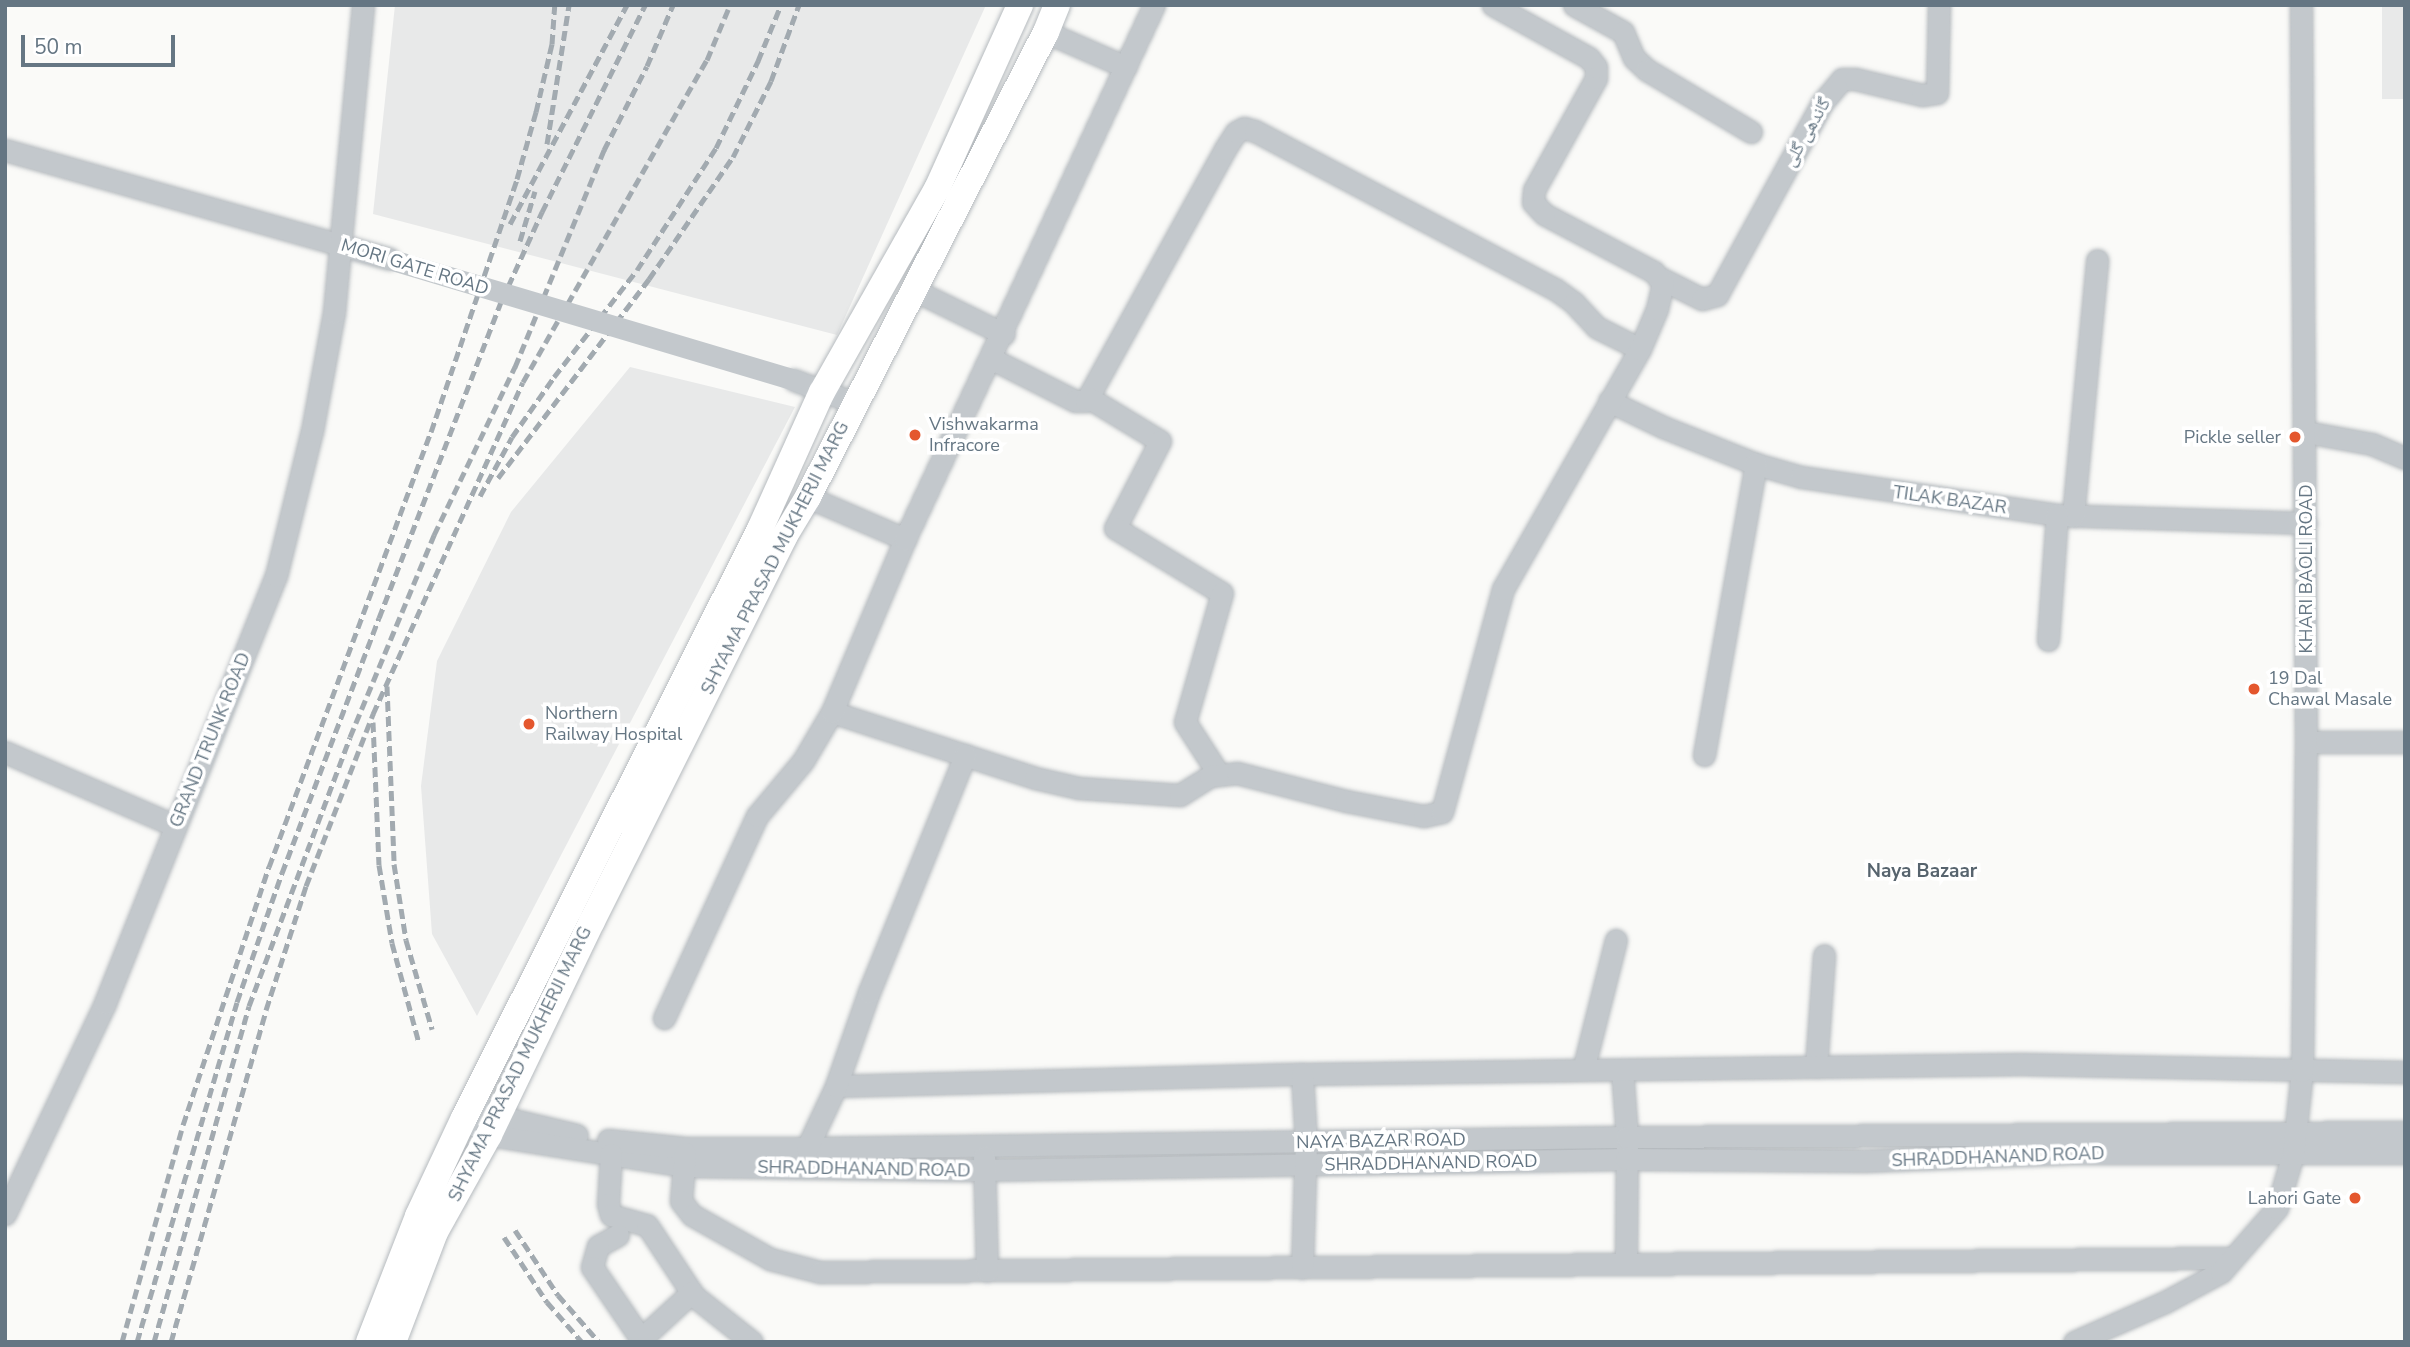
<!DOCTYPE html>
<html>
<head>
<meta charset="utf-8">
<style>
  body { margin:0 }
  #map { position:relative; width:2410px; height:1347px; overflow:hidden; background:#fafaf8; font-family:"Nunito Sans","Noto Naskh Arabic",sans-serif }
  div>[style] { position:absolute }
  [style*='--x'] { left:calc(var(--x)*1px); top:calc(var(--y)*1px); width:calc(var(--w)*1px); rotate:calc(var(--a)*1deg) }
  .built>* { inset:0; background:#e8e9e9; transform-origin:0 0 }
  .roads { filter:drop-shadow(0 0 2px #b5babe) drop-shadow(0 0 2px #b5babe) }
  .minor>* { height:21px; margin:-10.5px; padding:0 10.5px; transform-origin:10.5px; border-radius:10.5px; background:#c3c8cc }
  .major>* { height:26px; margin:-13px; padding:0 13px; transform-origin:13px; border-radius:13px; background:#fff }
  .rail>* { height:5px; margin-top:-2.5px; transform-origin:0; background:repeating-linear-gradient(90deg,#a2aab0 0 10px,transparent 0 15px) }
  .minor-bridge>* { height:21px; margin:-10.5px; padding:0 10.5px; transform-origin:10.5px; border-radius:10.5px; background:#c3c8cc }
  .dots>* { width:19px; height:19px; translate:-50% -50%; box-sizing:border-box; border:4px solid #fff; border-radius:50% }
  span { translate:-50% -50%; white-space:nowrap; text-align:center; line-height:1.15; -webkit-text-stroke:7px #fff; paint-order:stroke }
  .street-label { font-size:18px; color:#657683 }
  .poi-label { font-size:18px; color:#657683 }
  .left { translate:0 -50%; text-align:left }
  .right { translate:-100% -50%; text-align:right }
  .neighbourhood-label { font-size:19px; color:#57646e; font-weight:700 }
  .frame { position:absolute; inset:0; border:7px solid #657683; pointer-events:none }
  .scale { position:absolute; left:21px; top:35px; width:154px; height:32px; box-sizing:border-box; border:4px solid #657683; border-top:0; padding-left:9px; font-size:21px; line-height:24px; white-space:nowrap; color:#657683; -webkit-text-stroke:5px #fff; paint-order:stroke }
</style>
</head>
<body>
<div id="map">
  <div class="built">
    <div style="clip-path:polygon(395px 5px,986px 5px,837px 335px,373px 214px)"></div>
    <div style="left:2382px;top:5px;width:23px;height:94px"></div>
    <div style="clip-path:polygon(630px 367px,795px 407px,477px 1016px,432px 934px,421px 786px,437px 661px,511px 512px)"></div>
  </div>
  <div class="roads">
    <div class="minor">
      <div style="--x:1574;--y:5;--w:56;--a:28.9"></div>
      <div style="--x:1623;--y:32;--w:28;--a:67"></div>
      <div style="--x:1634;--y:58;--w:18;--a:43"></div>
      <div style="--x:1647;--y:70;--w:121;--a:30.8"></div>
      <div style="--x:1046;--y:32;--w:87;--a:23.6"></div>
      <div style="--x:5;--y:150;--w:399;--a:15.8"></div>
      <div style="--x:1660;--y:278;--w:47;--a:26.6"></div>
      <div style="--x:1702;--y:299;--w:16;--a:-15"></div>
      <div style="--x:1717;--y:295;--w:219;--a:-61.3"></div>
      <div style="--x:1822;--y:103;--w:31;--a:-50"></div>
      <div style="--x:1842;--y:79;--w:13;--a:0"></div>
      <div style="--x:1855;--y:79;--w:69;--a:13.4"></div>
      <div style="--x:1922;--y:95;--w:15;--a:-8"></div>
      <div style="--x:1937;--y:93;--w:88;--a:-88.7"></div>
      <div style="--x:914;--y:290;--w:100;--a:26.1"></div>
      <div style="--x:992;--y:359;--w:93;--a:26.8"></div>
      <div style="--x:1075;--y:401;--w:11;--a:0"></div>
      <div style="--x:1086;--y:401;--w:288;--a:-61.1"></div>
      <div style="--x:1225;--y:149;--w:20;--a:-57"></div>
      <div style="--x:1236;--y:132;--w:9;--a:-27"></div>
      <div style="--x:1244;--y:128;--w:11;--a:15"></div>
      <div style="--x:1255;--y:131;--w:339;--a:27.8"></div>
      <div style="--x:1555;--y:289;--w:24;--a:36"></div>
      <div style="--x:1574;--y:303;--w:33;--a:47"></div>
      <div style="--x:1596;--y:327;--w:49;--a:26.6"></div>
      <div style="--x:794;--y:380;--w:65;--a:20.7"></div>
      <div style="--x:1089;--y:398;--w:83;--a:31.2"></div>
      <div style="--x:1160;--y:441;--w:98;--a:117.3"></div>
      <div style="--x:1115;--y:528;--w:125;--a:31.3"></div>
      <div style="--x:1222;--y:593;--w:134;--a:106"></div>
      <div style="--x:1185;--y:722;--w:61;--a:57.1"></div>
      <div style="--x:1609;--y:401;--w:60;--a:25.7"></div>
      <div style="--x:1663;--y:427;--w:100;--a:21.7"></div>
      <div style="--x:1756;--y:464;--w:47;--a:16.1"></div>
      <div style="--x:1801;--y:477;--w:259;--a:8.4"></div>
      <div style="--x:2057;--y:515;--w:249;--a:1.8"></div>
      <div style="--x:2306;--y:432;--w:67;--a:10.3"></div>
      <div style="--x:2372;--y:444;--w:36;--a:23"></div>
      <div style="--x:808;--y:497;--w:106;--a:23.4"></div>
      <div style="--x:2073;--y:516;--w:257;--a:-84.6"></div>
      <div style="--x:2048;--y:640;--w:125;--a:-85.9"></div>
      <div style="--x:832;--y:712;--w:213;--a:18"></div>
      <div style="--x:1035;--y:778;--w:45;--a:12.8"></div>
      <div style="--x:1079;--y:788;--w:101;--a:4"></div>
      <div style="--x:1180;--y:795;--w:36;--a:-32"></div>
      <div style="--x:1210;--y:776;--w:27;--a:-6"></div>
      <div style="--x:1237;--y:773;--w:113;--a:14.4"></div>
      <div style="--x:1346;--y:801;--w:79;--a:10.9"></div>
      <div style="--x:1424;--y:816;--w:18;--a:-13"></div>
      <div style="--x:1442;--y:812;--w:231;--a:-74.7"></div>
      <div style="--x:1503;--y:589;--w:276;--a:-60.3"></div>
      <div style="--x:1640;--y:349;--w:43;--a:-67"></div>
      <div style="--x:1657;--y:309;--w:26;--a:-77"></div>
      <div style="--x:1663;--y:284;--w:15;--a:-127"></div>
      <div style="--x:1654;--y:272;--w:124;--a:-152.2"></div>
      <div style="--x:1544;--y:214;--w:16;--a:-133"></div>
      <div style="--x:1533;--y:202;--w:12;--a:-85"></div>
      <div style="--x:1534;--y:190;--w:128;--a:-61"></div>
      <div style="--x:1596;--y:78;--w:11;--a:-90"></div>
      <div style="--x:1596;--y:67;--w:11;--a:-128"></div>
      <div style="--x:1589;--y:58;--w:110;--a:-151.1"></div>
      <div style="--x:2306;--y:742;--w:99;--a:0"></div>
      <div style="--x:5;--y:752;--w:186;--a:23.4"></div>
      <div style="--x:1704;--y:755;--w:296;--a:-79.9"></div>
      <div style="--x:664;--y:1018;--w:222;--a:-65.3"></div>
      <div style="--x:757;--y:816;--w:72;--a:-50.1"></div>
      <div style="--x:803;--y:761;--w:57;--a:-59.4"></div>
      <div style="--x:832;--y:712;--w:188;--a:-67.1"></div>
      <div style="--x:905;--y:539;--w:589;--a:-65"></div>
      <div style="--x:1816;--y:1067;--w:112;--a:-85.9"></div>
      <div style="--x:1583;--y:1070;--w:134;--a:-75.8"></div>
      <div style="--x:1622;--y:1070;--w:67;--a:85.7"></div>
      <div style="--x:1627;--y:1137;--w:127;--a:90.5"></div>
      <div style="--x:836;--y:1086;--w:466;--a:-1.5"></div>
      <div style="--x:1302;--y:1074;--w:719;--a:-0.8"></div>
      <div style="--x:2021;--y:1064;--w:384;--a:1.2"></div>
      <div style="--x:474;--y:1100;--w:28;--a:35"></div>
      <div style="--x:497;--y:1116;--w:82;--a:13.4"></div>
      <div style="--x:464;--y:1118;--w:30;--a:34"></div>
      <div style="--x:489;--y:1135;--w:198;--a:9"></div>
      <div style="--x:685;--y:1166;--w:300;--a:0.8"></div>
      <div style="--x:985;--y:1170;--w:641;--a:-0.98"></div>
      <div style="--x:1626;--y:1159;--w:238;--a:0.5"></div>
      <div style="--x:1864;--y:1161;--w:207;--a:-2.2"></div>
      <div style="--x:2071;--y:1153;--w:334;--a:0"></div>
      <div style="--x:608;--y:1140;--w:78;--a:5.9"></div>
      <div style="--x:686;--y:1148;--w:121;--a:0"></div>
      <div style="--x:807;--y:1148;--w:820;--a:-0.77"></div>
      <div style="--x:1627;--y:1137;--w:778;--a:-0.37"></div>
      <div style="--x:807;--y:1148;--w:68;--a:-64.9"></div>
      <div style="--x:836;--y:1086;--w:100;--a:-70.7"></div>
      <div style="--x:869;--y:992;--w:256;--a:-67.9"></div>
      <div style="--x:685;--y:1153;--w:48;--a:94.8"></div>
      <div style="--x:681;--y:1201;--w:18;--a:52"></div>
      <div style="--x:692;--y:1215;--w:90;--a:29.4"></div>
      <div style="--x:770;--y:1259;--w:52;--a:14.6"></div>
      <div style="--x:820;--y:1272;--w:1413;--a:-0.57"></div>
      <div style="--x:611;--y:1154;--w:50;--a:93.4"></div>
      <div style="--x:608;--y:1204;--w:11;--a:75"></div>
      <div style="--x:611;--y:1215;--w:37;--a:16"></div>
      <div style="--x:647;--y:1225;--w:85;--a:56.5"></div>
      <div style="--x:694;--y:1296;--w:74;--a:38.4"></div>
      <div style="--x:984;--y:1157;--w:114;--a:88.5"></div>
      <div style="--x:5;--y:1214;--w:233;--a:-64.6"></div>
      <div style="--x:105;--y:1003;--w:460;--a:-68.2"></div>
      <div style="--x:276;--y:576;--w:149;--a:-76.1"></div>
      <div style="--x:312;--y:431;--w:121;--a:-79.5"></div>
      <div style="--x:334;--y:312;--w:308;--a:-84.6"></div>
      <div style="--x:618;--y:1235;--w:23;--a:151"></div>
      <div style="--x:598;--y:1246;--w:22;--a:106"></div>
      <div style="--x:592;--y:1267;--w:91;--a:55.8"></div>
      <div style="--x:1302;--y:1268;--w:126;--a:-88.2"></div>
      <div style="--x:1306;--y:1142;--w:68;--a:-93.4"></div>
      <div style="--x:641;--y:1339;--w:69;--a:-42.7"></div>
      <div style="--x:2074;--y:1342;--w:99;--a:-23.7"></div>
      <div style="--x:2165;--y:1302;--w:64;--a:-28.2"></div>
      <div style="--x:2221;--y:1272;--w:85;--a:-48.8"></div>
      <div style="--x:2277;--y:1208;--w:56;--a:-73.5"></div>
      <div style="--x:2293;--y:1154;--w:83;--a:-83.8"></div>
      <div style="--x:2302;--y:1071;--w:329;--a:-89.3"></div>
      <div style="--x:2306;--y:742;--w:737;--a:-90.39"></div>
    </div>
    <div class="major">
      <div style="--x:369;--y:1342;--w:135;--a:-68.7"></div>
      <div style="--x:418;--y:1216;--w:108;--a:-64.9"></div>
      <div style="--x:464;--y:1118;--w:659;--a:-63.32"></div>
      <div style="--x:760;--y:529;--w:150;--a:-65.7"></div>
      <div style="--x:822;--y:392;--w:233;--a:-60.5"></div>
      <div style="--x:937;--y:189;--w:202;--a:-65.7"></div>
      <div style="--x:393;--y:1342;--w:118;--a:-69.1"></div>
      <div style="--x:435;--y:1232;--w:111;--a:-60.9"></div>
      <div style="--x:489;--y:1135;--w:237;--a:-64.3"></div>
      <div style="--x:592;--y:921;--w:429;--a:-63.4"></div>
      <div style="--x:784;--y:537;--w:47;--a:-59"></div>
      <div style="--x:808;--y:497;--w:522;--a:-62.9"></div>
      <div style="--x:1046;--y:32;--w:29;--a:-68"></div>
    </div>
  </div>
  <div class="rail">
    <div style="--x:547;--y:144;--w:141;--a:-81"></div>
    <div style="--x:510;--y:224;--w:248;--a:-61.9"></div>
    <div style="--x:520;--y:241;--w:52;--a:-73.3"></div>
    <div style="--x:498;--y:478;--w:250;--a:-52.8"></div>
    <div style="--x:649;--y:279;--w:148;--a:-55.5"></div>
    <div style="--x:733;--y:157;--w:85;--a:-63.4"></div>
    <div style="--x:771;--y:81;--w:81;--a:-69.8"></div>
    <div style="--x:480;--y:496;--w:67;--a:-61.5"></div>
    <div style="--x:512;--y:437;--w:73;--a:-55"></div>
    <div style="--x:554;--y:377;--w:135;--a:-52.2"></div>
    <div style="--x:637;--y:270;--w:145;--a:-57.1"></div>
    <div style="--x:716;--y:148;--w:97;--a:-64.2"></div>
    <div style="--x:758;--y:61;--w:61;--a:-67.7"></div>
    <div style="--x:387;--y:686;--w:178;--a:87.7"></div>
    <div style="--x:394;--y:864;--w:77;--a:81"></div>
    <div style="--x:406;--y:940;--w:93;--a:73.7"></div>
    <div style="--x:373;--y:722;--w:143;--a:87.6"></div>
    <div style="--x:379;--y:865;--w:79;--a:80.5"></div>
    <div style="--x:392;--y:943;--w:104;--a:74.9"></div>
    <div style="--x:515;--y:1230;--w:78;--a:56.5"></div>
    <div style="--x:558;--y:1295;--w:62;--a:48.9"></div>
    <div style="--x:504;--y:1237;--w:78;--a:56.5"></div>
    <div style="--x:547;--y:1302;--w:53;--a:48.8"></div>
    <div style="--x:122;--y:1342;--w:225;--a:-74.3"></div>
    <div style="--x:183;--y:1125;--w:272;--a:-71.6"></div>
    <div style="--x:269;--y:867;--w:464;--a:-69.6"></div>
    <div style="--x:431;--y:432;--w:267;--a:-71.2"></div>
    <div style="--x:517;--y:179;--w:70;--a:-74.2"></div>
    <div style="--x:536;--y:112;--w:70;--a:-76.8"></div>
    <div style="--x:552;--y:44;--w:39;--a:-86"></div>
    <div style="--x:137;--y:1342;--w:354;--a:-73.6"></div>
    <div style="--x:237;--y:1002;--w:137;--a:-70.8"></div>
    <div style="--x:282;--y:873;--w:273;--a:-69.2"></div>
    <div style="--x:379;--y:618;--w:341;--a:-68.9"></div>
    <div style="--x:502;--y:300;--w:97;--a:-65.6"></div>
    <div style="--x:542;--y:212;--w:231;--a:-63.5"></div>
    <div style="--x:154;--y:1342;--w:349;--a:-74.2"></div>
    <div style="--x:249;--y:1006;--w:287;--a:-69.4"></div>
    <div style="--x:350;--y:737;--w:219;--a:-67.4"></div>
    <div style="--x:434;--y:535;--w:187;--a:-64.3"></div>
    <div style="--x:515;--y:367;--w:235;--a:-67.7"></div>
    <div style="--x:604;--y:150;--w:94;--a:-62.9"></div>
    <div style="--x:647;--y:66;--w:66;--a:-66.9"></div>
    <div style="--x:171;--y:1342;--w:345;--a:-74"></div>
    <div style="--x:266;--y:1010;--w:130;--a:-72.1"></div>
    <div style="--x:306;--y:886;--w:185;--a:-68.7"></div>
    <div style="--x:373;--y:714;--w:364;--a:-65.7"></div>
    <div style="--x:523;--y:382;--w:371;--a:-60.3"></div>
    <div style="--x:707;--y:60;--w:60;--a:-67.3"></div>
  </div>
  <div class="minor-bridge">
    <div style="--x:389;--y:259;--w:423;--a:16.6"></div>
  </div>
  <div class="dots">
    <div style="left:915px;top:435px;background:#e4572e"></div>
    <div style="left:2295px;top:437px;background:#e4572e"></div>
    <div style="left:2254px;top:689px;background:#e4572e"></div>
    <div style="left:529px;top:724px;background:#e4572e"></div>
    <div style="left:2355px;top:1198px;background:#e4572e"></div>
  </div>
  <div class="street-label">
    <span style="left:1807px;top:132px;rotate:-60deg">گاندھی گلی</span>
    <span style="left:415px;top:267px;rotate:17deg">MORI GATE ROAD</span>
    <span style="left:1950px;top:500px;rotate:8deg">TILAK BAZAR</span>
    <span style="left:775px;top:558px;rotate:-63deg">SHYAMA PRASAD MUKHERJI MARG</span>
    <span style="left:2306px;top:569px;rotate:-90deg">KHARI BAOLI ROAD</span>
    <span style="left:210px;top:740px;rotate:-68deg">GRAND TRUNK ROAD</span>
    <span style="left:520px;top:1064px;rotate:-64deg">SHYAMA PRASAD MUKHERJI MARG</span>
    <span style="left:1381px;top:1141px;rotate:-1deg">NAYA BAZAR ROAD</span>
    <span style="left:1998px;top:1157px;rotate:-2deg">SHRADDHANAND ROAD</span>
    <span style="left:1431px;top:1163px;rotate:-1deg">SHRADDHANAND ROAD</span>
    <span style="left:864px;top:1169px;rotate:1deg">SHRADDHANAND ROAD</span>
  </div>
  <div class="poi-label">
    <span class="left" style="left:929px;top:435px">Vishwakarma<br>Infracore</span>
    <span class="right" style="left:2281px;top:437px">Pickle seller</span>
    <span class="left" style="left:2268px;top:689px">19 Dal<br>Chawal Masale</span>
    <span class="left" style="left:545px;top:724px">Northern<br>Railway Hospital</span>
    <span class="right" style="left:2341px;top:1198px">Lahori Gate</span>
  </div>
  <div class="neighbourhood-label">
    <span style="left:1922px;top:872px">Naya Bazaar</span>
  </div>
  <div class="frame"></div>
  <div class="scale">50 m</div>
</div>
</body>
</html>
